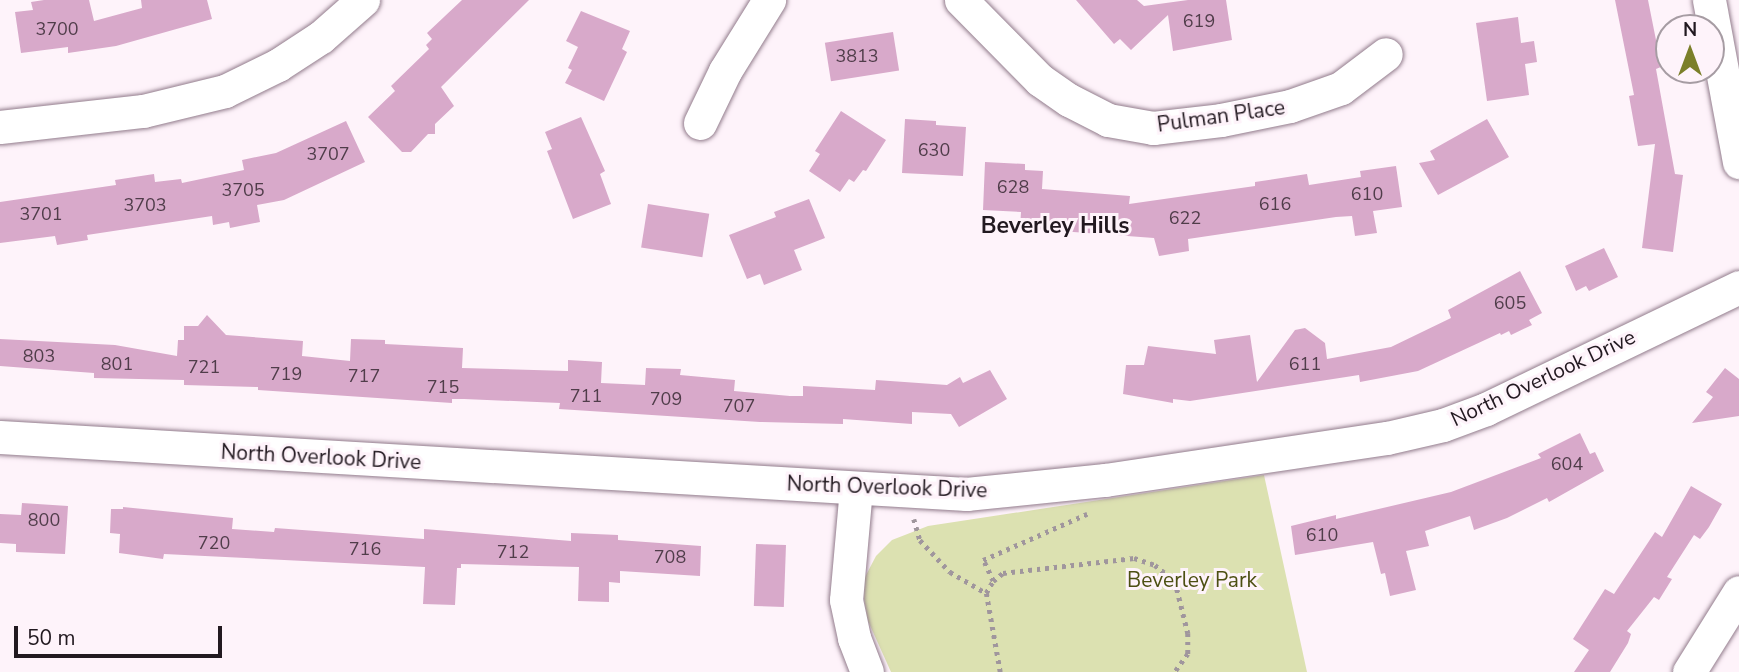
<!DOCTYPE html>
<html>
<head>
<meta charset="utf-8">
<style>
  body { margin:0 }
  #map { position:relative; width:1739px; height:672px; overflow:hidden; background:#fef3fa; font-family:"Nunito Sans",sans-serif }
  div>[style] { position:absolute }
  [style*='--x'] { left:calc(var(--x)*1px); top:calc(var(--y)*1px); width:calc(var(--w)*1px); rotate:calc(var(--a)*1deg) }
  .green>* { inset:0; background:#dce1b1 }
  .building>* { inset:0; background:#d8a9ca; transform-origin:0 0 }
  .path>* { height:4.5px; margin-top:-2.25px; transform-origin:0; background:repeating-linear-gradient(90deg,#a0969d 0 3.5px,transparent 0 8.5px) }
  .roads { filter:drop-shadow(0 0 2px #927c8c) drop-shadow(0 0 2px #927c8c) }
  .minor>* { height:33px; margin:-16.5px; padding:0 16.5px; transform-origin:16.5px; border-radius:16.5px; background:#fff }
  span { translate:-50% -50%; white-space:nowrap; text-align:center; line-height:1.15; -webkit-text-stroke:6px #fef3fa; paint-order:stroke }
  .number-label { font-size:18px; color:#503d4a }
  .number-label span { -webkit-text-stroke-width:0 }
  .street-label { font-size:21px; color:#221920 }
  .park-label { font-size:21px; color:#4c4f12 }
  .neighbourhood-label { font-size:23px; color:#221920; font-weight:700 }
  .north { position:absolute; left:1655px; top:14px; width:70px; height:70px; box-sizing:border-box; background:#fef3fa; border:2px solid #a69ca3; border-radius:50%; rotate:0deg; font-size:19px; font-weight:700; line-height:28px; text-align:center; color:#221920 }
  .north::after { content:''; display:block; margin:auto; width:24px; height:32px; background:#7b7f29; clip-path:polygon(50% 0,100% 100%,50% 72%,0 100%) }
  .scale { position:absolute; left:14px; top:626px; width:208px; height:32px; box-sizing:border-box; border:4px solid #221920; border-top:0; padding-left:9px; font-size:21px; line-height:24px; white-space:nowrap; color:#221920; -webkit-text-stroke:5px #fef3fa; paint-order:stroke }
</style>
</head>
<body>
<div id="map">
  <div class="green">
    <div style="clip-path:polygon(1264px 475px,1307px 672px,891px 672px,868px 621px,864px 599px,865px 577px,876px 556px,892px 540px,928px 526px)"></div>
  </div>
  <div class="building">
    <div style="clip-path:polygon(44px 0,89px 0,94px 21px,142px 8px,141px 0,207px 0,212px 19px,116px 46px,68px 53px,68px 47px,21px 53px,15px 12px,33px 10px,31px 2px)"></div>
    <div style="clip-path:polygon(462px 0,529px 0,441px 87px,454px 106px,435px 124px,435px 134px,428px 134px,411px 152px,402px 152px,368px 117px,395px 91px,391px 86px,429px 49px,426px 45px,432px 39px,427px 33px)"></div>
    <div style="clip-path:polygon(1076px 0,1137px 0,1144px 6px,1188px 0,1226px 0,1232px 40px,1173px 51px,1168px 15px,1131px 50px,1120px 39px,1114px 44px)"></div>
    <div style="clip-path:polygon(1615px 0,1648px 0,1657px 45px,1663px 43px,1668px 64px,1656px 69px,1675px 174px,1683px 175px,1673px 252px,1642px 248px,1655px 144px,1638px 146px,1629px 96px,1634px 95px)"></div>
    <div style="clip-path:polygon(581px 11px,630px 31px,622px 49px,627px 52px,604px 101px,565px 83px,572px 70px,568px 68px,578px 47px,566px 41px)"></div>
    <div style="clip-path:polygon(1518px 17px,1521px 43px,1534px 41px,1537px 62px,1525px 64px,1529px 95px,1487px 101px,1476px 23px)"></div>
    <div style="left:893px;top:32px;width:39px;height:69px;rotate:81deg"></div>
    <div style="clip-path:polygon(841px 111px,886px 140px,866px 171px,863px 170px,854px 182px,849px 179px,840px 192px,809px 171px,820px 154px,815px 151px)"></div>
    <div style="clip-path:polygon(581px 117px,605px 171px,600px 174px,611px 204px,573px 219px,547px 151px,552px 149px,545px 132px)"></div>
    <div style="clip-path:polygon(905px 119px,936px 121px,936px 125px,966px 127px,963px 176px,902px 173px)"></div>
    <div style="clip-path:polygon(1487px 119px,1509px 157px,1438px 195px,1419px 163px,1435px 160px,1430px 151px)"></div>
    <div style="clip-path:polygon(346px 121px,365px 162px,284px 200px,257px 205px,260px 222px,230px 228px,229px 222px,213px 225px,212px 216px,87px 235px,88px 240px,57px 245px,55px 236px,0 243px,0 202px,116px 185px,115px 180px,154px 174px,155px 182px,181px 179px,182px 183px,244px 170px,242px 160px,276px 153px)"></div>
    <div style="clip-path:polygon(985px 162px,1025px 164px,1025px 170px,1043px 171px,1042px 189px,1130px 196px,1129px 204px,1255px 186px,1255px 182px,1307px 174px,1309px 185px,1361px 177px,1360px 171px,1396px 166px,1402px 207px,1373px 211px,1377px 233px,1355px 236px,1352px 216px,1336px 217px,1188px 239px,1189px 251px,1159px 256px,1154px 238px,1020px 228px,1021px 212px,983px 210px)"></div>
    <div style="clip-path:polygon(809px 199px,825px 238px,794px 250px,802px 270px,764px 285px,760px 274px,747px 279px,729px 235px,776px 217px,774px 212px)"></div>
    <div style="left:648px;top:204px;width:62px;height:44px;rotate:9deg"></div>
    <div style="clip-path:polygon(1604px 248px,1618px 277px,1589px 291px,1586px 286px,1576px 291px,1565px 266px)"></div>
    <div style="clip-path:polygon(1520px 271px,1542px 313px,1529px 320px,1532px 325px,1511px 335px,1509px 331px,1501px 335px,1500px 333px,1418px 371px,1360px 382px,1359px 375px,1190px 401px,1173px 399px,1173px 403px,1123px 394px,1126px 365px,1144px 365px,1148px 346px,1216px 354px,1214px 340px,1250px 335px,1257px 382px,1295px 330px,1305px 328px,1325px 343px,1327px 359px,1391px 347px,1451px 318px,1448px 310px)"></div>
    <div style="clip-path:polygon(207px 315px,226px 335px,303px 341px,302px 356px,350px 361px,351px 339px,385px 340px,385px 344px,463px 348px,462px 368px,568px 371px,568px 360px,602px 362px,601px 383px,645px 385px,646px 368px,681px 369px,680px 375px,735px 380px,734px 391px,790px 396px,803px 396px,803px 386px,875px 390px,876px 380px,947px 385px,960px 377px,963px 383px,990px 370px,1007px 399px,959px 427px,951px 414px,912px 412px,912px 424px,843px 419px,843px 424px,760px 422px,559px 409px,560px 403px,464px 399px,452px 399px,452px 403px,258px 390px,258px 387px,184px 385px,184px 380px,94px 378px,94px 373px,0 366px,0 339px,115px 345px,177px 356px,178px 340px,184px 340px,184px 326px,198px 326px)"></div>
    <div style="clip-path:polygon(1725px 368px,1739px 379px,1739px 416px,1692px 423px,1713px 397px,1706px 392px)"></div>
    <div style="clip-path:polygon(1580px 433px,1590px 454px,1595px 452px,1604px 471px,1549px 502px,1547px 498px,1507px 518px,1474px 530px,1470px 516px,1425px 531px,1429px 546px,1406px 551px,1416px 590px,1390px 596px,1385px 573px,1381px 574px,1373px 542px,1295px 555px,1291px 526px,1336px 515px,1336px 519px,1451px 492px,1541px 458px,1538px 454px)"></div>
    <div style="clip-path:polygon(1691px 486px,1722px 504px,1709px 527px,1700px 539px,1694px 535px,1667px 577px,1672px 579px,1659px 600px,1654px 597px,1627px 631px,1631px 634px,1628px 643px,1610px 672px,1574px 672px,1589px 650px,1573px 639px,1605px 589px,1614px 594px,1655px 532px,1662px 537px)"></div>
    <div style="clip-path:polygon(22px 503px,68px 506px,65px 554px,16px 552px,16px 544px,0 543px,0 514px,21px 515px)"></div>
    <div style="clip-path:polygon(123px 507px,233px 518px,232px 529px,274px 532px,275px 528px,424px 539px,424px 529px,571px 541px,571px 533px,618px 535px,618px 540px,701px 546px,700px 576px,620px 571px,620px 583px,609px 582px,609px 602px,578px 601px,579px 567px,461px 564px,461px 568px,457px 568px,455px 605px,423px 604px,425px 567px,164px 554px,163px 559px,119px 553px,120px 534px,110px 533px,111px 509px,123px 509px)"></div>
    <div style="left:756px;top:544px;width:30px;height:62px;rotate:2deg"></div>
  </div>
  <div class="path">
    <div style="--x:914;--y:519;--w:22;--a:74"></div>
    <div style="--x:920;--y:540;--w:44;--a:46.8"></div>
    <div style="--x:950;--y:572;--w:42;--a:30.3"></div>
    <div style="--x:993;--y:581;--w:23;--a:-115"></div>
    <div style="--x:983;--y:560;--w:114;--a:-23.9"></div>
    <div style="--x:1000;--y:672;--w:80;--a:-100"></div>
    <div style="--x:986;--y:593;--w:14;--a:-60"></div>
    <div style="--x:993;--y:581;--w:13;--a:-39"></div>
    <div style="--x:1003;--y:573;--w:132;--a:-6.5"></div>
    <div style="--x:1134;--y:558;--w:22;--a:18"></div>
    <div style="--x:1155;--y:565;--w:26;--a:39"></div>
    <div style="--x:1175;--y:581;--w:54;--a:76"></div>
    <div style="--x:1188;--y:633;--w:21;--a:90"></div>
    <div style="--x:1188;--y:654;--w:22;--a:126"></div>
  </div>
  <div class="roads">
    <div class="minor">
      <div style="--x:961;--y:0;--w:112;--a:45.4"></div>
      <div style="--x:1040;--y:80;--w:35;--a:35"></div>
      <div style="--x:1069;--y:100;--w:44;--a:27.1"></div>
      <div style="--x:1108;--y:120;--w:46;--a:10.1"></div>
      <div style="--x:1153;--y:128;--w:68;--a:-6.7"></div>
      <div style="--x:1221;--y:120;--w:70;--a:-11.5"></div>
      <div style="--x:1290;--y:106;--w:54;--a:-19.4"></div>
      <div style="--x:1341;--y:88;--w:56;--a:-37.1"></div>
      <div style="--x:1709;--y:0;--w:165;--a:79.5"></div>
      <div style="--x:700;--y:123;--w:58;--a:-64.3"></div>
      <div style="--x:725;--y:71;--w:84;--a:-58.2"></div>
      <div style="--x:0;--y:127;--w:144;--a:-6.4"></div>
      <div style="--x:143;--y:111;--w:84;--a:-13.7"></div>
      <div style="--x:225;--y:91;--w:59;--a:-26.1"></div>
      <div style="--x:278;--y:65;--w:51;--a:-33.1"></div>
      <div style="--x:321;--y:37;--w:56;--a:-41.4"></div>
      <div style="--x:0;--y:437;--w:968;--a:3.38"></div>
      <div style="--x:966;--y:494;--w:140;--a:-5.8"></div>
      <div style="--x:1105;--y:480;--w:285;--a:-8.5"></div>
      <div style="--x:1387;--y:438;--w:57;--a:-13.1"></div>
      <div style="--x:1443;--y:425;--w:46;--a:-20.4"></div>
      <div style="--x:1486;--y:409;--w:281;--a:-25.7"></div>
      <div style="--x:856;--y:488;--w:112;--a:95.1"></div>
      <div style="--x:846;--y:600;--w:39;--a:78"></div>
      <div style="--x:854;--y:638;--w:36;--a:69"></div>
      <div style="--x:1689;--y:672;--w:94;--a:-58"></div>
    </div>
  </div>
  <div class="number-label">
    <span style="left:1199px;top:21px">619</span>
    <span style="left:57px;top:29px">3700</span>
    <span style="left:857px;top:56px">3813</span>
    <span style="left:934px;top:150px">630</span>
    <span style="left:328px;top:154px">3707</span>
    <span style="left:1013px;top:187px">628</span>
    <span style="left:243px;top:190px">3705</span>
    <span style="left:1367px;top:194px">610</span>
    <span style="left:1275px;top:204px">616</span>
    <span style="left:145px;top:205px">3703</span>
    <span style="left:41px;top:214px">3701</span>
    <span style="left:1185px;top:218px">622</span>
    <span style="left:1510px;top:303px">605</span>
    <span style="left:39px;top:356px">803</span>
    <span style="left:117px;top:364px">801</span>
    <span style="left:1305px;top:364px">611</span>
    <span style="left:204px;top:367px">721</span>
    <span style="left:286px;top:374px">719</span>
    <span style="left:364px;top:376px">717</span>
    <span style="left:443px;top:387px">715</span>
    <span style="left:586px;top:396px">711</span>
    <span style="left:666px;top:399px">709</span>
    <span style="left:739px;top:406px">707</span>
    <span style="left:1567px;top:464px">604</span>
    <span style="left:44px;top:520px">800</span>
    <span style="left:1322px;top:535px">610</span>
    <span style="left:214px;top:543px">720</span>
    <span style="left:365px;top:549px">716</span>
    <span style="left:513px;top:552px">712</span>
    <span style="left:670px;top:557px">708</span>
  </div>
  <div class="street-label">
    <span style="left:1221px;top:116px;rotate:-8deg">Pulman Place</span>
    <span style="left:1543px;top:378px;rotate:-25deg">North Overlook Drive</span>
    <span style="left:321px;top:457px;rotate:3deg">North Overlook Drive</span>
    <span style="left:887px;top:487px;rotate:2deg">North Overlook Drive</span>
  </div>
  <div class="park-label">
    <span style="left:1192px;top:580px">Beverley Park</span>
  </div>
  <div class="neighbourhood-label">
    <span style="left:1055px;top:226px">Beverley Hills</span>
  </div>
  <div class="north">N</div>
  <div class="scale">50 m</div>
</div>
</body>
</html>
